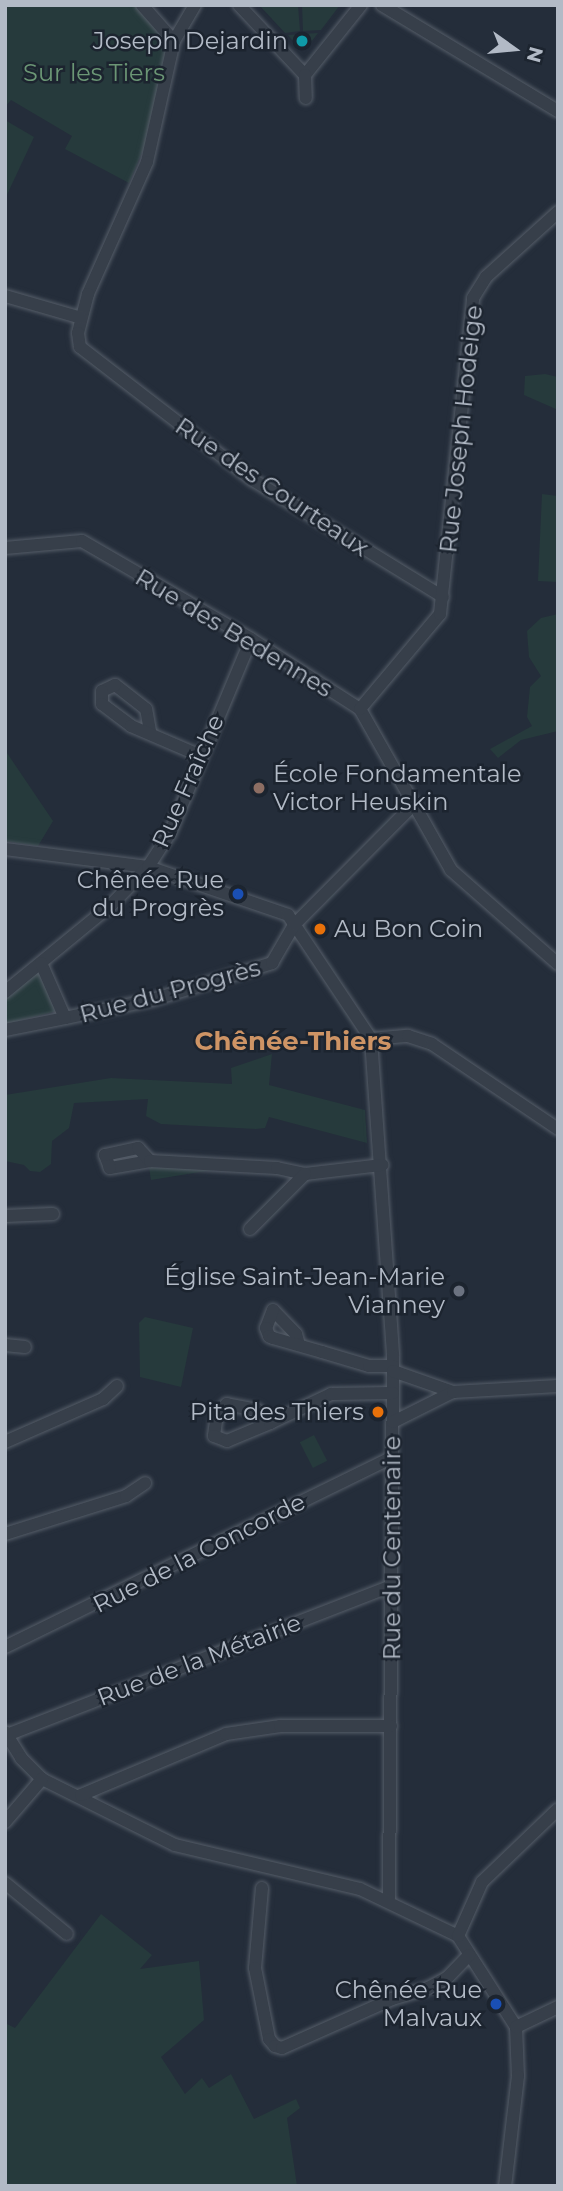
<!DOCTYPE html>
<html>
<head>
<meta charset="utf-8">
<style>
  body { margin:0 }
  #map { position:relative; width:563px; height:2191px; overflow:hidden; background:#242d3a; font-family:Montserrat,sans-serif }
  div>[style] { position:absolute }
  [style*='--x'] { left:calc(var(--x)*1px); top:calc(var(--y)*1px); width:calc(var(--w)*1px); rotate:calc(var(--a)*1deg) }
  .green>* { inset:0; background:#263a3c; transform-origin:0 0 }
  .roads { filter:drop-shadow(0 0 2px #555d68) drop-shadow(0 0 2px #555d68) }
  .minor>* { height:12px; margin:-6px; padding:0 6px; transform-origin:6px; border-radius:6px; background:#373f4a }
  .dots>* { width:19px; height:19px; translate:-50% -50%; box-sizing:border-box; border:4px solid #1c242f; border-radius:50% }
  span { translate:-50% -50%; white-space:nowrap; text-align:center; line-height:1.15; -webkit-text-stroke:5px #1c242f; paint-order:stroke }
  .poi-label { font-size:24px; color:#b2bac6 }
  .right { translate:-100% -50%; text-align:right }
  .left { translate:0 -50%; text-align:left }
  .park-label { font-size:24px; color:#6b9675 }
  .street-label { font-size:24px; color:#b2bac6 }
  .neighbourhood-label { font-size:26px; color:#ce9465; font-weight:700 }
  .frame { position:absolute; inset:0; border:7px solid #b2bac6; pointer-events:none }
  .north { position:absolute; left:479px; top:14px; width:70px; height:70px; -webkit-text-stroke:5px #1c242f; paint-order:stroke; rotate:105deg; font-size:19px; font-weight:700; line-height:28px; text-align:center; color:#b2bac6 }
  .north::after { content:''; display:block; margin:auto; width:24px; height:32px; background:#b2bac6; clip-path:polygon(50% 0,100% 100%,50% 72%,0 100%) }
</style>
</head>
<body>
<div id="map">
  <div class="green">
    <div style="clip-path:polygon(5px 5px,138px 5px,165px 38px,168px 47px,146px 143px,129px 183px,65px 149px,72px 136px,11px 100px,5px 107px)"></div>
    <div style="clip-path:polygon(298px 5px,300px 31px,285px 33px,260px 6px)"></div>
    <div style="clip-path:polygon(302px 5px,340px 5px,321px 30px,303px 31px)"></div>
    <div style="clip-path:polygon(318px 33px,308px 46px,298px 47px,288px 35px)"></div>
    <div style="clip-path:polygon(5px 120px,34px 137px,5px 199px)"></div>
    <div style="clip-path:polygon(545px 374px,558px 377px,558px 410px,524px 395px,525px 376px)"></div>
    <div style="clip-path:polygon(542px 494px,558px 496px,558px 582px,538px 581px)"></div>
    <div style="clip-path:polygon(558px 614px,558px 731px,521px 740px,498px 758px,490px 749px,532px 726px,527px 717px,530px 687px,541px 676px,529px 657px,527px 631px,541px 618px)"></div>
    <div style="clip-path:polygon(5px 750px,53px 821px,38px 846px,5px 841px)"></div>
    <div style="clip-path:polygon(37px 972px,41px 972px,57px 1011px,5px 1024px,5px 999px)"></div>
    <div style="clip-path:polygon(272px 1054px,269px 1085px,365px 1110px,367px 1143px,269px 1117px,265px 1128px,256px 1129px,161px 1124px,146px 1116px,148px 1099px,74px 1103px,69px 1128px,52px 1141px,51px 1164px,40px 1172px,30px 1171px,24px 1165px,5px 1161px,5px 1095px,111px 1078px,232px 1084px,231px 1068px)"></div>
    <div style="clip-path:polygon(149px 1167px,212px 1170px,151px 1180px)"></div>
    <div style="clip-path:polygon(145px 1317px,193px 1328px,181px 1387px,140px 1377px,139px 1323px)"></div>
    <div style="left:314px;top:1435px;width:29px;height:16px;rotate:63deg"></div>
    <div style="clip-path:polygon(101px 1914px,152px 1955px,140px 1969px,199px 1961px,204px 2020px,161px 2057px,185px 2094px,202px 2078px,209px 2088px,231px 2074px,254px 2119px,296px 2099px,300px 2108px,287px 2118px,297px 2186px,5px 2186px,5px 2023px,15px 2028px)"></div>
  </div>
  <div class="roads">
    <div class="minor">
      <div style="--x:142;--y:5;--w:48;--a:48.4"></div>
      <div style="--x:195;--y:5;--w:42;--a:120.3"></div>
      <div style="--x:174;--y:41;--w:124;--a:102.6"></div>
      <div style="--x:147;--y:162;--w:145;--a:114.1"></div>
      <div style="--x:88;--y:294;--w:40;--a:104.4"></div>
      <div style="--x:78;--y:333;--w:14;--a:82"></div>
      <div style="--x:80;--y:347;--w:218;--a:37.6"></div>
      <div style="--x:253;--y:480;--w:223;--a:31.6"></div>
      <div style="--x:239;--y:5;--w:96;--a:46.7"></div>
      <div style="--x:305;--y:75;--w:90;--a:-51.3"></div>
      <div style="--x:382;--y:5;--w:205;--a:31.1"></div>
      <div style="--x:305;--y:75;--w:23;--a:88"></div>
      <div style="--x:5;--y:296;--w:79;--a:16.1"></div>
      <div style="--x:5;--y:548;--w:77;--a:-5.2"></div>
      <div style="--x:82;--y:541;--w:195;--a:30.1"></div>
      <div style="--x:251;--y:639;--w:130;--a:32.7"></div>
      <div style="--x:360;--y:709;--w:185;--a:60.5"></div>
      <div style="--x:451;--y:870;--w:142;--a:41.3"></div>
      <div style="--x:360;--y:709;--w:124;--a:-49.9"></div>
      <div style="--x:440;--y:614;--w:318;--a:-84"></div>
      <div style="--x:473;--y:298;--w:25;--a:-58"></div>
      <div style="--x:486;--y:277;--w:97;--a:-42.1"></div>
      <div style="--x:150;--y:731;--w:22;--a:-100"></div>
      <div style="--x:146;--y:709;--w:39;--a:-142"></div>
      <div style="--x:115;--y:685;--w:14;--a:155"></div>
      <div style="--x:102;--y:691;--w:13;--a:90"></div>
      <div style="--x:102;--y:704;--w:36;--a:37"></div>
      <div style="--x:131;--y:726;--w:76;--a:23.2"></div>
      <div style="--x:5;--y:849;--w:144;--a:7.2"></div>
      <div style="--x:148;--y:867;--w:148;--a:18.9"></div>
      <div style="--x:288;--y:915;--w:149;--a:56.2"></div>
      <div style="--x:371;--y:1039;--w:318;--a:86"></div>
      <div style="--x:393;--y:1356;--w:545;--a:90.42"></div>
      <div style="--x:5;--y:992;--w:137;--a:-39.4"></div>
      <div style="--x:111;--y:905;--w:53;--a:-45.8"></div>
      <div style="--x:148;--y:867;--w:40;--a:-57.1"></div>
      <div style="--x:170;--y:833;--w:210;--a:-67.3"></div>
      <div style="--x:65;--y:1018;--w:89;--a:-11.7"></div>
      <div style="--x:152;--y:1000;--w:126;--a:-17.1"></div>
      <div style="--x:272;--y:963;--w:44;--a:-59.9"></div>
      <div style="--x:294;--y:925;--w:169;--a:-45.2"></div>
      <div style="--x:5;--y:1030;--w:61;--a:-11.3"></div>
      <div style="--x:65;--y:1018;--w:60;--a:-113.6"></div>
      <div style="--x:371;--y:1039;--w:37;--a:-5"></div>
      <div style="--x:408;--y:1036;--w:25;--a:18"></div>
      <div style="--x:432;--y:1044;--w:152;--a:34"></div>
      <div style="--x:150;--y:1161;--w:41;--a:170.1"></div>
      <div style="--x:110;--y:1168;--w:14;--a:-111"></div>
      <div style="--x:105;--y:1155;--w:34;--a:-12"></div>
      <div style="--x:138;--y:1148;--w:18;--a:47"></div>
      <div style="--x:150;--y:1161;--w:127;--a:3.2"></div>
      <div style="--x:277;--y:1168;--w:29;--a:12"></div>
      <div style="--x:305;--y:1174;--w:78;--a:-6.7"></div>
      <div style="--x:5;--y:1216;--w:48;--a:-2.4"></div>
      <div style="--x:250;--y:1229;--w:78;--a:-45"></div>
      <div style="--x:5;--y:1345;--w:20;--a:6"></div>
      <div style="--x:299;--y:1345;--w:11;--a:-105"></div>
      <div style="--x:296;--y:1334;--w:33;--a:-134"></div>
      <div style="--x:273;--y:1310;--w:19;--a:111"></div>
      <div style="--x:266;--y:1328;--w:9;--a:69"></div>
      <div style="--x:269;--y:1336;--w:4;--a:27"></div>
      <div style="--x:273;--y:1338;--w:51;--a:15.9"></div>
      <div style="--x:322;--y:1352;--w:49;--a:16.6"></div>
      <div style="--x:369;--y:1366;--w:24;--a:0"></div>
      <div style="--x:393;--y:1371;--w:64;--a:19.3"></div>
      <div style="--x:393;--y:1422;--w:67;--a:-26.6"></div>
      <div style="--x:453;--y:1392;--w:105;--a:-3.3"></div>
      <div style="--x:270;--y:1423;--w:18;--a:-135"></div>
      <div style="--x:257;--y:1410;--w:31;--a:-169"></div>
      <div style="--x:227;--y:1404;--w:14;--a:135"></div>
      <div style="--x:217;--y:1414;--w:22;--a:98"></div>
      <div style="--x:214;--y:1436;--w:14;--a:21"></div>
      <div style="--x:227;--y:1441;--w:47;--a:-22.7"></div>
      <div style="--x:270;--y:1423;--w:68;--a:-25.4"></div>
      <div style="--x:331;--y:1394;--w:62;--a:-0.9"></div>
      <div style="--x:5;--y:1442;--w:107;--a:-23.7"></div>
      <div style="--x:103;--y:1399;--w:19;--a:-43"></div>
      <div style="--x:5;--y:1534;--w:127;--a:-17.4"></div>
      <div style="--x:126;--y:1496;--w:23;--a:-34"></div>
      <div style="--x:5;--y:1647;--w:431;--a:-26.1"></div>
      <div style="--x:5;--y:1732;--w:31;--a:58"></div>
      <div style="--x:21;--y:1758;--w:30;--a:45"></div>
      <div style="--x:42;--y:1779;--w:148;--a:26.4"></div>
      <div style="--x:175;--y:1845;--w:190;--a:13.4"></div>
      <div style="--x:360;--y:1889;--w:109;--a:25.6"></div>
      <div style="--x:458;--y:1936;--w:108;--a:57.5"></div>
      <div style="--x:516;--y:2027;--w:49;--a:87.7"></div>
      <div style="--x:518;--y:2076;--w:111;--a:96.7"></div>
      <div style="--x:7;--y:1735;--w:413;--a:-21.2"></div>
      <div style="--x:81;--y:1795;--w:157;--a:-22.8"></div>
      <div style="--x:226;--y:1734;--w:55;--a:-8.4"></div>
      <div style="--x:280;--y:1726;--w:111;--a:0"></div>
      <div style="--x:5;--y:1822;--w:57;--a:-49.3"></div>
      <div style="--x:5;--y:1883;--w:80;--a:39.4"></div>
      <div style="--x:262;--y:1888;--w:80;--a:95"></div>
      <div style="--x:255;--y:1968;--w:72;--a:78.8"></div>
      <div style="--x:269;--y:2039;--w:9;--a:49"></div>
      <div style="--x:275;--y:2046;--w:7;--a:16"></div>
      <div style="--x:282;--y:2048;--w:120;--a:-24"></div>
      <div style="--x:392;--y:1999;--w:38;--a:-17"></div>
      <div style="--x:428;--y:1988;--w:21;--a:-28"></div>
      <div style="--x:447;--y:1978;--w:32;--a:-46"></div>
      <div style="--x:458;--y:1936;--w:59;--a:-66"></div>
      <div style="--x:482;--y:1882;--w:105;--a:-43.8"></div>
      <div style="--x:516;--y:2027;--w:47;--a:-25.5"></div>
    </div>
  </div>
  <div class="dots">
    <div style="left:302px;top:41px;background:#0f9aa8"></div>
    <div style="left:259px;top:788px;background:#8d6e63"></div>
    <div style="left:238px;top:894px;background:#1a4fb4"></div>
    <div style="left:320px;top:929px;background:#e8710a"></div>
    <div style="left:459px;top:1291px;background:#6b7280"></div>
    <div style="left:378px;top:1412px;background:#e8710a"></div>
    <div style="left:496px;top:2004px;background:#1a4fb4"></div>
  </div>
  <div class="poi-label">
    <span class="right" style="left:288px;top:41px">Joseph Dejardin</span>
    <span class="left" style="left:273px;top:788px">École Fondamentale<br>Victor Heuskin</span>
    <span class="right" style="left:224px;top:894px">Chênée Rue<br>du Progrès</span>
    <span class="left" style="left:334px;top:929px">Au Bon Coin</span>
    <span class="right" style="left:445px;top:1291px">Église Saint-Jean-Marie<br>Vianney</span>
    <span class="right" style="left:364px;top:1412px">Pita des Thiers</span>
    <span class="right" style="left:482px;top:2004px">Chênée Rue<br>Malvaux</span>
  </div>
  <div class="park-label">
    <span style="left:94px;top:73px">Sur les Tiers</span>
  </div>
  <div class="street-label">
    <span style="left:461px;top:429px;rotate:-84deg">Rue Joseph Hodeige</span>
    <span style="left:272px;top:487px;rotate:34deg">Rue des Courteaux</span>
    <span style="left:234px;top:633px;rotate:31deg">Rue des Bedennes</span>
    <span style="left:188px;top:781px;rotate:-66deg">Rue Fraîche</span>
    <span style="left:170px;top:991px;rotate:-15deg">Rue du Progrès</span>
    <span style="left:392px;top:1548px;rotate:-90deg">Rue du Centenaire</span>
    <span style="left:199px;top:1553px;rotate:-27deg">Rue de la Concorde</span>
    <span style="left:199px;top:1660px;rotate:-21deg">Rue de la Métairie</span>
  </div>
  <div class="neighbourhood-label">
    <span style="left:293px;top:1042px">Chênée-Thiers</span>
  </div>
  <div class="frame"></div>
  <div class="north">N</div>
</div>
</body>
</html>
